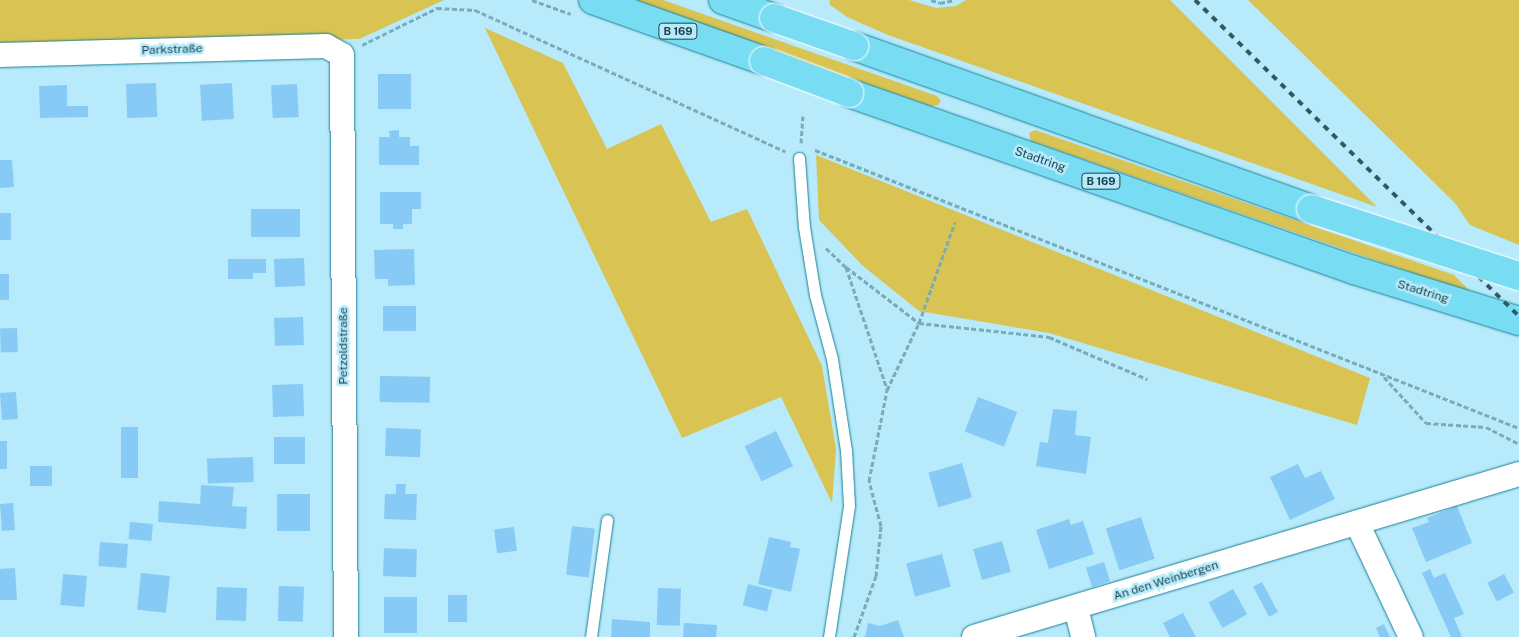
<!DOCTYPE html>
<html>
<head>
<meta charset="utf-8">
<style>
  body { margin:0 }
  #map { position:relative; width:1519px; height:637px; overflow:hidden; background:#b7eafa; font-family:"Public Sans",sans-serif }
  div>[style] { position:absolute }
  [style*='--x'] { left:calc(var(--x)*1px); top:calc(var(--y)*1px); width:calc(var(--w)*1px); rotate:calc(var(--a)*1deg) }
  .green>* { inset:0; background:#d8c353 }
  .building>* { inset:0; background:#88caf6; transform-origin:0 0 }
  .path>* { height:3px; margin-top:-1.5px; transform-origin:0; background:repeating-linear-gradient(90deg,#7baab8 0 5px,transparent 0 7.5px) }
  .roads { filter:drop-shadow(0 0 1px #178099) drop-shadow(0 0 1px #178099) }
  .service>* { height:11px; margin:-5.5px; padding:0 5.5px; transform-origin:5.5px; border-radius:5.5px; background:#fff }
  .minor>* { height:24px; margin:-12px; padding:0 12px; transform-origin:12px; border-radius:12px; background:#fff }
  .primary>* { height:28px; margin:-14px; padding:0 14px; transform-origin:14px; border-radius:14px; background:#78dcf2 }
  .rail>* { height:4px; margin-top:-2px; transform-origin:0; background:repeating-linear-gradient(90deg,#2f5863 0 6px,transparent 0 12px) }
  .bridges { filter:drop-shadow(0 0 1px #fff) drop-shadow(0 0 1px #fff) }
  .primary-bridge>* { height:28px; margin:-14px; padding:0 14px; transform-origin:14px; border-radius:14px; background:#78dcf2 }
  span { translate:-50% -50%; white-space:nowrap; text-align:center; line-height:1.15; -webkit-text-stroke:5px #b7eafa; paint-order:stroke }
  .shield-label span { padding:1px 4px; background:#b7eafa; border:1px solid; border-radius:4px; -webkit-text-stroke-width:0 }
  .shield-label { font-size:11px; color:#1b424d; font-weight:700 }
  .street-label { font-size:12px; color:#1b424d }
</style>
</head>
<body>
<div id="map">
  <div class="green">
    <div style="clip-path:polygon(0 0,444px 0,359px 39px,0 45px)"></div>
    <div style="clip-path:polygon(631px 0,663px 0,937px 96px,941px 101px,938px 105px,930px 106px)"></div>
    <div style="clip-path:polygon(830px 0,909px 0,936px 8px,956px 6px,966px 0,1170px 0,1377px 207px,888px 35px,847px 17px,829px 4px)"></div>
    <div style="clip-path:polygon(1248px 0,1519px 0,1519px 245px,1470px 225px,1455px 203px)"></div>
    <div style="clip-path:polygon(485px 28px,563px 63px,607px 149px,661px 124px,711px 222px,747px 209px,822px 366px,836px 449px,832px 503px,781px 397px,682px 438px)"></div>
    <div style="clip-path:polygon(1035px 130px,1454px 275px,1473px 294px,1031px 141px,1029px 133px)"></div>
    <div style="clip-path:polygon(816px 155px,1370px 378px,1357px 425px,1049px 333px,919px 311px,863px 266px,819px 220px)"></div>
  </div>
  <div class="building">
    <div style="left:378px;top:74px;width:33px;height:35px"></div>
    <div style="left:156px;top:83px;width:34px;height:30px;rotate:88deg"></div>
    <div style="left:232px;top:83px;width:36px;height:32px;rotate:87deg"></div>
    <div style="left:297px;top:84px;width:33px;height:26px;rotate:87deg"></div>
    <div style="clip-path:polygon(67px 85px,67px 106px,88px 106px,88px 117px,40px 118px,39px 86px)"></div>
    <div style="clip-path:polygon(399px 130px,399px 137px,410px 137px,410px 146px,419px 146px,419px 165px,379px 165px,379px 137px,390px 137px,389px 131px)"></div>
    <div style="clip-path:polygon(0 160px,12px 160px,14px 187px,0 188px)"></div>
    <div style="clip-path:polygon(380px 192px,421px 192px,421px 209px,412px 209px,412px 224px,403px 224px,403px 229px,393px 229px,393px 224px,380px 224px)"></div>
    <div style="left:300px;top:209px;width:28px;height:49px;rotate:90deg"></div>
    <div style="left:0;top:213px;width:11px;height:27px"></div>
    <div style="clip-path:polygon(414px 249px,415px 285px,388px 286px,388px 279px,375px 279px,374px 250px)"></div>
    <div style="left:304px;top:258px;width:28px;height:30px;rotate:88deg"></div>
    <div style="clip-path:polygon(228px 259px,266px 259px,266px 273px,253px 273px,253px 279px,228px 279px)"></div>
    <div style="left:0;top:274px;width:9px;height:26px"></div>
    <div style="left:416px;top:306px;width:25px;height:33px;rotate:90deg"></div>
    <div style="left:303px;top:317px;width:28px;height:29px;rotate:88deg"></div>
    <div style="left:17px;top:328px;width:24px;height:17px;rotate:88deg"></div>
    <div style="left:380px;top:376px;width:50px;height:26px;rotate:1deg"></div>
    <div style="left:303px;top:384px;width:32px;height:31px;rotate:88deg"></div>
    <div style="left:16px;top:392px;width:27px;height:16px;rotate:86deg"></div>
    <div style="left:978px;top:397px;width:42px;height:37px;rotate:21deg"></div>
    <div style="clip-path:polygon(1053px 409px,1077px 411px,1075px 435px,1091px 437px,1086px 474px,1036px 466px,1040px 442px,1048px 443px)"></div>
    <div style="left:121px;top:427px;width:17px;height:51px"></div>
    <div style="left:386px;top:428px;width:35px;height:28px;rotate:2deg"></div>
    <div style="left:776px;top:431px;width:39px;height:35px;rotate:64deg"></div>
    <div style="left:274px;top:437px;width:31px;height:27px"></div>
    <div style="left:0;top:441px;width:7px;height:28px"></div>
    <div style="left:253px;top:457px;width:25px;height:46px;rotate:88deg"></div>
    <div style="left:962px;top:463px;width:36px;height:35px;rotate:74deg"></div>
    <div style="clip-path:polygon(1298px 464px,1305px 478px,1321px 471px,1335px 499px,1290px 520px,1270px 477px)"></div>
    <div style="left:52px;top:466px;width:20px;height:22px;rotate:90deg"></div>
    <div style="clip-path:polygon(396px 484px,406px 484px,405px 494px,417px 494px,416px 520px,384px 519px,385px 494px,396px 494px)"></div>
    <div style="clip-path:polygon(201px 485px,234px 487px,232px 506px,247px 507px,246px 529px,158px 522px,159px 501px,200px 504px)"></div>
    <div style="left:277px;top:494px;width:33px;height:37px"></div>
    <div style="left:13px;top:503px;width:27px;height:13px;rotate:86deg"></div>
    <div style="clip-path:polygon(1457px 506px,1472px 543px,1426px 562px,1412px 528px,1429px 522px,1427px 518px)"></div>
    <div style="left:1141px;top:517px;width:44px;height:37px;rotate:72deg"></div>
    <div style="clip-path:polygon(1069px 519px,1071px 525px,1083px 521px,1094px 554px,1049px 569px,1036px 530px)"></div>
    <div style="left:130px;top:522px;width:23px;height:17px;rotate:5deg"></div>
    <div style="left:572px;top:526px;width:23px;height:49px;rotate:7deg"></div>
    <div style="left:514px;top:527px;width:24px;height:20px;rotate:83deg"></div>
    <div style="clip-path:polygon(769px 537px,791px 542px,790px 547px,800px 549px,791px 592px,758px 584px)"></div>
    <div style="left:1002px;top:541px;width:32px;height:30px;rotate:74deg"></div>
    <div style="left:100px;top:542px;width:28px;height:24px;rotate:4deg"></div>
    <div style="left:384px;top:548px;width:33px;height:28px;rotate:2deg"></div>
    <div style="left:942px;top:554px;width:34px;height:37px;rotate:75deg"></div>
    <div style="left:1104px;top:562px;width:20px;height:19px;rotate:72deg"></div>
    <div style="clip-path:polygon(15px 568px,17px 600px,0 600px,0 569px)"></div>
    <div style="clip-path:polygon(1430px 569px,1434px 578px,1445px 573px,1464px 614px,1454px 618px,1462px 637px,1451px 637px,1422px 573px)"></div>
    <div style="left:141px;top:573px;width:29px;height:37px;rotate:6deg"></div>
    <div style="left:63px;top:574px;width:24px;height:31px;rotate:5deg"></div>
    <div style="left:1504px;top:574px;width:21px;height:19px;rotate:62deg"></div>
    <div style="left:1262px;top:582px;width:34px;height:10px;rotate:62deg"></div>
    <div style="left:748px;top:584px;width:25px;height:22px;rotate:14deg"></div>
    <div style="left:279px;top:586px;width:25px;height:35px;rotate:2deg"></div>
    <div style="left:217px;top:587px;width:30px;height:33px;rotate:2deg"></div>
    <div style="left:658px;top:588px;width:23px;height:37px;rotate:2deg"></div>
    <div style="left:1233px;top:589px;width:29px;height:28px;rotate:61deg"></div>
    <div style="left:448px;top:595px;width:19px;height:27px"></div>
    <div style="left:384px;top:597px;width:33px;height:36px"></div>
    <div style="clip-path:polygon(1183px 613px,1196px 637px,1170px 637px,1163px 623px)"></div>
    <div style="clip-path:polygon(612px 619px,650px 622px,650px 637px,611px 637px)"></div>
    <div style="clip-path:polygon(898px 620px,904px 637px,865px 637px,868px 623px,880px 626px)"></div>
    <div style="clip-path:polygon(684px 623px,717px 625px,716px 637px,683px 637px)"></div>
    <div style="clip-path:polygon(1384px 624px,1390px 637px,1380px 637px,1376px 628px)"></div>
  </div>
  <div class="path">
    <div style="--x:532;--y:0;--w:41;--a:19.7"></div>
    <div style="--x:931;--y:0;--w:9;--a:18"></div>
    <div style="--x:940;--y:3;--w:15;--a:-11"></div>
    <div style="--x:362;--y:45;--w:84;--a:-26.3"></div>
    <div style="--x:437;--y:8;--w:38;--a:3"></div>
    <div style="--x:475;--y:10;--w:341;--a:24.5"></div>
    <div style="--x:801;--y:143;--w:27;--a:-86"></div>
    <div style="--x:815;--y:150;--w:757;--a:21.55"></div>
    <div style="--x:826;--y:248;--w:28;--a:44"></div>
    <div style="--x:846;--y:267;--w:129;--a:71.4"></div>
    <div style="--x:846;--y:267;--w:92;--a:37.5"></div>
    <div style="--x:919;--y:323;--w:131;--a:6.1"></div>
    <div style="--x:1049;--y:337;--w:107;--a:23.2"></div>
    <div style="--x:1384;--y:377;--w:62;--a:47.6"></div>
    <div style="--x:1426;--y:423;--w:60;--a:3.8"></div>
    <div style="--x:1486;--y:427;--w:37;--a:27"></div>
    <div style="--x:854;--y:637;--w:65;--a:-70.2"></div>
    <div style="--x:876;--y:576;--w:50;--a:-84.3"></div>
    <div style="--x:881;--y:526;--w:47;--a:-104.9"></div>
    <div style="--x:869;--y:481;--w:93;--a:-78.8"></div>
    <div style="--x:887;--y:390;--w:74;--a:-64.5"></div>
    <div style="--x:919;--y:323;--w:107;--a:-70.4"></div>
  </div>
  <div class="roads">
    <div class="service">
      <div style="--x:799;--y:158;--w:69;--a:85.9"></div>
      <div style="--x:804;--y:227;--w:69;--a:80.8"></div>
      <div style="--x:815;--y:295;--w:66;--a:75.1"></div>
      <div style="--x:832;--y:359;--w:92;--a:81.3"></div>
      <div style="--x:846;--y:450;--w:56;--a:86.9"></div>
      <div style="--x:849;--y:506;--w:133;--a:98.7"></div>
      <div style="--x:591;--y:637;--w:118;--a:-82.2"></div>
    </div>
    <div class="minor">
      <div style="--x:0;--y:55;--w:326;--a:-1.6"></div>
      <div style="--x:326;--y:46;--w:18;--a:29"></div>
      <div style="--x:342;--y:55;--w:582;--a:89.61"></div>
      <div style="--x:1357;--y:523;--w:126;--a:64.7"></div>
      <div style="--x:1076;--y:608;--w:30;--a:76"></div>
      <div style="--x:974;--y:637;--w:569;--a:-16.65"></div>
    </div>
    <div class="primary">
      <div style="--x:593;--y:0;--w:182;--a:19.6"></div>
      <div style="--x:723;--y:0;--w:54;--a:19.4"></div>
      <div style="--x:854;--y:46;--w:485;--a:19.6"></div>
      <div style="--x:849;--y:93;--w:535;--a:19.32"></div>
      <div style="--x:1354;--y:270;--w:173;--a:17.2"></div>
    </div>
  </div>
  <div class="rail">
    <div style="--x:1195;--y:0;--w:453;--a:44.3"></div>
  </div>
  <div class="bridges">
    <div class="primary-bridge">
      <div style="--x:774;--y:18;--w:85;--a:19.3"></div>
      <div style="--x:764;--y:61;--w:91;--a:20.6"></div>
      <div style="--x:1311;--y:209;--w:219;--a:17.9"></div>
    </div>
  </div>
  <div class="shield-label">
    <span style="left:678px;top:31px">B 169</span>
    <span style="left:1101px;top:181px">B 169</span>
  </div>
  <div class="street-label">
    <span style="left:172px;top:50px;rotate:-2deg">Parkstraße</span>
    <span style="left:1040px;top:160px;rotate:19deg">Stadtring</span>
    <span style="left:1423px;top:292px;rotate:17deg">Stadtring</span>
    <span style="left:344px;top:346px;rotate:-90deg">Petzoldstraße</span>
    <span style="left:1166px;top:581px;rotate:-17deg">An den Weinbergen</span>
  </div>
</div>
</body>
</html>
